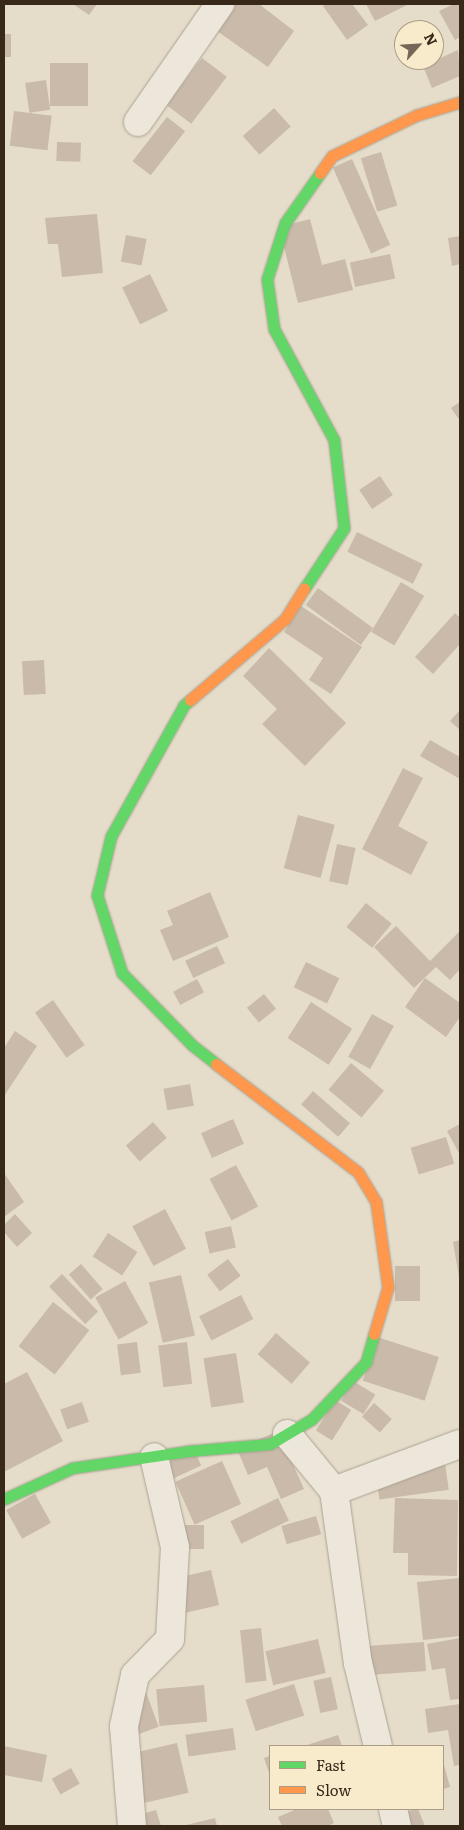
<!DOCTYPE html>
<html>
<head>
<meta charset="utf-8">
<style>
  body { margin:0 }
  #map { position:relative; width:464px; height:1830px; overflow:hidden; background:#e5ddc9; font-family:Literata,serif }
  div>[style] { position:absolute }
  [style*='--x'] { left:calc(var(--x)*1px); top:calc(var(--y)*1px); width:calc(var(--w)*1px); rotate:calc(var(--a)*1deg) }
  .building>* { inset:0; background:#c9baa9; transform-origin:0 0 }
  .roads { filter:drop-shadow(0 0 1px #aaa193) drop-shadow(0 0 1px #aaa193) }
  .street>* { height:28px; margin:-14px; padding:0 14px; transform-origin:14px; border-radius:14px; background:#ede7db }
  .fast>* { height:11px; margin:-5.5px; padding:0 5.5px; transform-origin:5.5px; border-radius:5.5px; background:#63d668 }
  .slow>* { height:11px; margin:-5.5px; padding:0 5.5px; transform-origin:5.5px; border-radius:5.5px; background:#ff974d }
  span { translate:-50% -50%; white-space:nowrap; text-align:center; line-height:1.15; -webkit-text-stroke:4.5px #f8ebcc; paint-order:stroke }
  .frame { position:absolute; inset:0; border:5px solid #38281a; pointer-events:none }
  .legend { position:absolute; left:269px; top:1745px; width:175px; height:65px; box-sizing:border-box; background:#f8ebcc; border:1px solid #ab9d85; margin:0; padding:6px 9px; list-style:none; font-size:15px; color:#38281a }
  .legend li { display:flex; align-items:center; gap:10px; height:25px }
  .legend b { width:25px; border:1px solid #ab9d85 }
  .north { position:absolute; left:394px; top:20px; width:50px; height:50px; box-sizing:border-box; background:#f8ebcc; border:1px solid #ab9d85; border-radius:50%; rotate:64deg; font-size:14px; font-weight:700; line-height:20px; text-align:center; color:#38281a }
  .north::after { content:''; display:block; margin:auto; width:18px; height:22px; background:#756757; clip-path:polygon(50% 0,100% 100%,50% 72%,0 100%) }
</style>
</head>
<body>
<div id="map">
  <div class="building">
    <div style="clip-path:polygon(73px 4px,97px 4px,89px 15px)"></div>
    <div style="clip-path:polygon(236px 4px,259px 4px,294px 31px,268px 67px,217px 31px)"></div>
    <div style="clip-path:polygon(325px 4px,352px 4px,368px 25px,347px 40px,323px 6px)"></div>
    <div style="clip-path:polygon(366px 4px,409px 4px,375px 21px)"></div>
    <div style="clip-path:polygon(454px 4px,460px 4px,460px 37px,455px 40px,439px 11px)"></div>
    <div style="clip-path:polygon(425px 21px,429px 30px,405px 30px)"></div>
    <div style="left:4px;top:34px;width:7px;height:23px"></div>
    <div style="clip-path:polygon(458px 50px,460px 76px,432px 88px,423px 66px)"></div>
    <div style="left:202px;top:58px;width:31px;height:59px;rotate:37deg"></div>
    <div style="left:50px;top:63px;width:38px;height:43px"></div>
    <div style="left:46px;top:80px;width:30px;height:21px;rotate:82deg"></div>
    <div style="left:274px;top:108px;width:25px;height:42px;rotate:48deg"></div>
    <div style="left:14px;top:111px;width:38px;height:35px;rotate:7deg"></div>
    <div style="left:167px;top:117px;width:23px;height:56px;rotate:38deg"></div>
    <div style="left:57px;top:142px;width:24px;height:19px;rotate:2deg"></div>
    <div style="left:381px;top:152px;width:56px;height:21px;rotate:73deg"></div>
    <div style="left:352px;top:159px;width:94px;height:21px;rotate:66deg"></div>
    <div style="clip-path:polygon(97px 214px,103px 273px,62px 277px,58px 244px,48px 244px,45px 218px)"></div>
    <div style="clip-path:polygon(310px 219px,322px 265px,345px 259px,353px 290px,298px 303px,279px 227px)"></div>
    <div style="left:126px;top:235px;width:21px;height:27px;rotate:11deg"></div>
    <div style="clip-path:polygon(460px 236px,460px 264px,452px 266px,448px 238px)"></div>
    <div style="left:390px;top:254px;width:25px;height:41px;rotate:78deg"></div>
    <div style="left:150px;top:274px;width:41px;height:31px;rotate:64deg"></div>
    <div style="clip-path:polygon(460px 402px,460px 421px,451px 408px)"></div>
    <div style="left:380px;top:476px;width:23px;height:25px;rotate:56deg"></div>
    <div style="left:357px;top:532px;width:73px;height:22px;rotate:26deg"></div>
    <div style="left:401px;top:582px;width:27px;height:58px;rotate:31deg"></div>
    <div style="left:318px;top:588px;width:68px;height:21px;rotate:36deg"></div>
    <div style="clip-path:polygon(301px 606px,362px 647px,331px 694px,309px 680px,323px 658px,284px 632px)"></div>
    <div style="clip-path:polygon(455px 613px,460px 618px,460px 644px,433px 674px,415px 657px)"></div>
    <div style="clip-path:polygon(269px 648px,346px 723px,305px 766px,262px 724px,277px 709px,243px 676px)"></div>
    <div style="left:44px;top:660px;width:34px;height:22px;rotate:87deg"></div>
    <div style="clip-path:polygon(460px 710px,460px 730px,450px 721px)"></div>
    <div style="clip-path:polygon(430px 740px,460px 757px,460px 779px,420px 756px)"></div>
    <div style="clip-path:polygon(403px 768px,423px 778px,398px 826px,428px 842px,411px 875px,362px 849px)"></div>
    <div style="left:298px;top:815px;width:38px;height:55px;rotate:15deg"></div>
    <div style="left:337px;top:844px;width:19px;height:38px;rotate:12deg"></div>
    <div style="clip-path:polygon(210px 892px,229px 937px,173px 961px,160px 930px,173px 925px,167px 911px)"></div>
    <div style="left:366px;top:903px;width:33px;height:31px;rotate:39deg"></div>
    <div style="clip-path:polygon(396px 926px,430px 961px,460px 931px,460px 969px,450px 980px,436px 967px,414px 988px,374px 947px)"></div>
    <div style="left:217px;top:946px;width:19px;height:35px;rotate:65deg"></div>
    <div style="left:306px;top:962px;width:37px;height:28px;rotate:26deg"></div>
    <div style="clip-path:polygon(425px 978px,460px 1003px,460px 1017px,446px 1037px,405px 1007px)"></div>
    <div style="left:197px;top:979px;width:15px;height:27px;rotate:62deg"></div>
    <div style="left:264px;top:994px;width:19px;height:22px;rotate:51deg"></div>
    <div style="left:53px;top:1000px;width:55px;height:22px;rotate:55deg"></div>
    <div style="left:311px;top:1002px;width:49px;height:43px;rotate:33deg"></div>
    <div style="left:372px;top:1014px;width:25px;height:49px;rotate:29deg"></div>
    <div style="clip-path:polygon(15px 1031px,37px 1046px,4px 1096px,4px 1048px)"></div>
    <div style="left:351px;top:1063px;width:43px;height:35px;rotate:40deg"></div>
    <div style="left:190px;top:1084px;width:22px;height:27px;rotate:80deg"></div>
    <div style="left:313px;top:1091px;width:49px;height:18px;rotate:41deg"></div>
    <div style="left:233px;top:1119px;width:27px;height:35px;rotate:66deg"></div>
    <div style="left:153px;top:1122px;width:21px;height:36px;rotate:49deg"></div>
    <div style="clip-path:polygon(460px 1124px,460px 1155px,447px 1131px)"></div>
    <div style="left:446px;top:1137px;width:28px;height:37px;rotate:73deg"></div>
    <div style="left:236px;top:1165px;width:47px;height:30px;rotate:62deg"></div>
    <div style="clip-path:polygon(4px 1173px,24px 1202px,4px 1217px)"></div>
    <div style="left:165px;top:1209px;width:45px;height:37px;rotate:62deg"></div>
    <div style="clip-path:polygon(15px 1214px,32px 1233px,17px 1247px,4px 1232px,4px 1225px)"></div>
    <div style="left:231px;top:1226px;width:22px;height:27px;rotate:77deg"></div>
    <div style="left:108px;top:1233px;width:35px;height:28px;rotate:33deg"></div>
    <div style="clip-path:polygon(460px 1240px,460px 1277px,459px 1277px,453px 1242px)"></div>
    <div style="left:228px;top:1259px;width:21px;height:26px;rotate:53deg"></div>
    <div style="left:81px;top:1264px;width:33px;height:16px;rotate:49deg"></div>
    <div style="left:395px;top:1266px;width:25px;height:35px"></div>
    <div style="left:62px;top:1274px;width:52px;height:18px;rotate:46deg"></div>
    <div style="left:181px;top:1275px;width:62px;height:33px;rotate:77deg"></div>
    <div style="left:125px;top:1281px;width:48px;height:34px;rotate:61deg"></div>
    <div style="left:241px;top:1295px;width:27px;height:47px;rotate:63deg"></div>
    <div style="left:53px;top:1302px;width:46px;height:56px;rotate:38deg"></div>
    <div style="left:276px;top:1333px;width:45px;height:28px;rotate:41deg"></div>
    <div style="left:377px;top:1337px;width:65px;height:46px;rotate:18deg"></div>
    <div style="left:137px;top:1342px;width:31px;height:20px;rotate:83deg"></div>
    <div style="left:187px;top:1342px;width:42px;height:29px;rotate:83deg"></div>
    <div style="left:236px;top:1353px;width:50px;height:33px;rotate:81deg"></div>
    <div style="clip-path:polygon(27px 1372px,63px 1441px,4px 1472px,4px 1384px)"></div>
    <div style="left:353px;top:1381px;width:26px;height:23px;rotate:31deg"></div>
    <div style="left:335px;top:1400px;width:19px;height:36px;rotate:32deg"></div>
    <div style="left:82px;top:1402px;width:21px;height:23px;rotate:71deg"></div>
    <div style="left:374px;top:1403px;width:24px;height:18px;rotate:42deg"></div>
    <div style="clip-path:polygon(278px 1431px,304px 1489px,281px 1499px,267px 1467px,248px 1475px,237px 1449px)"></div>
    <div style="left:194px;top:1450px;width:17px;height:35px;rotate:65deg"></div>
    <div style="left:444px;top:1456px;width:34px;height:70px;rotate:82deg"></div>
    <div style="left:222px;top:1461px;width:47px;height:51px;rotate:66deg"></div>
    <div style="left:35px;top:1494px;width:33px;height:33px;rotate:61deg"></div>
    <div style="left:278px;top:1498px;width:25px;height:53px;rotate:64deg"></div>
    <div style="clip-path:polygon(395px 1498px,458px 1500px,457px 1576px,408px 1575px,408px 1553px,393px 1553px)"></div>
    <div style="left:316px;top:1516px;width:19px;height:36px;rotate:74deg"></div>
    <div style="left:161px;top:1525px;width:43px;height:24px"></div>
    <div style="left:211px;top:1570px;width:36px;height:51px;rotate:77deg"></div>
    <div style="clip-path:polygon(460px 1578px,460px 1636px,423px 1640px,417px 1582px)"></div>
    <div style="left:261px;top:1628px;width:53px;height:21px;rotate:84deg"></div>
    <div style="clip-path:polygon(460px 1638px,460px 1699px,450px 1700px,445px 1668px,432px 1670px,427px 1644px)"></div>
    <div style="left:318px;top:1639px;width:35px;height:54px;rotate:77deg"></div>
    <div style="left:424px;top:1642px;width:29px;height:57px;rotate:86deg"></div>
    <div style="left:331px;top:1677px;width:33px;height:18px;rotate:78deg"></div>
    <div style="left:294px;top:1684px;width:33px;height:51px;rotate:72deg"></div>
    <div style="left:204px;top:1685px;width:37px;height:48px;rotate:85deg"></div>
    <div style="left:146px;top:1692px;width:37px;height:29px;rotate:70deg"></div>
    <div style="clip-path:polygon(460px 1704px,460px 1765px,454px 1766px,448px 1730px,428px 1733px,425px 1709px)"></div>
    <div style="left:233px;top:1728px;width:22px;height:48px;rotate:82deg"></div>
    <div style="clip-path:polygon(338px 1735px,342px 1746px,304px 1746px)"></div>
    <div style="left:177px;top:1743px;width:51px;height:56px;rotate:77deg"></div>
    <div style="clip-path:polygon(4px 1746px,47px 1755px,42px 1782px,4px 1775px)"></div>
    <div style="clip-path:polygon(270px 1756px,270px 1776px,264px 1758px)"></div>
    <div style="clip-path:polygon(443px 1761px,450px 1787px,443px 1789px)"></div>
    <div style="left:71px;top:1768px;width:18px;height:22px;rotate:61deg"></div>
    <div style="clip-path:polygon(297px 1809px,328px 1809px,334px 1823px,328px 1826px,282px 1826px,278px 1817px)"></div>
    <div style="clip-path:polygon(415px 1809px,418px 1809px,425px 1826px,402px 1826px,398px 1815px)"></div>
    <div style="clip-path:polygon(156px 1810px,161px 1826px,134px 1826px,132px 1817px)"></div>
    <div style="clip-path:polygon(215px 1818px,217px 1826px,182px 1826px)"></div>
  </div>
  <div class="roads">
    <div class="street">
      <div style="--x:138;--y:122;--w:144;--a:-55.2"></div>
      <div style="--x:287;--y:1434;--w:74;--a:50.5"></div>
      <div style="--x:334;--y:1491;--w:174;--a:82.1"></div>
      <div style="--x:358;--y:1663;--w:85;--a:76.5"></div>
      <div style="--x:334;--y:1491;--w:134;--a:-20.5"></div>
      <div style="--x:393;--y:1809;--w:17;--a:77"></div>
      <div style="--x:132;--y:1826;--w:100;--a:-94.6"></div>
      <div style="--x:124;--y:1726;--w:52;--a:-77.8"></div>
      <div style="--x:135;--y:1675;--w:50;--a:-45.8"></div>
      <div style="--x:170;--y:1639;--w:92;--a:-86.9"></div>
      <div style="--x:175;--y:1547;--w:92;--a:-103.1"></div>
    </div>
    <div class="fast">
      <div style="--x:304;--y:589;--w:73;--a:-56.7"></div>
      <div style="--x:344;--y:528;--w:89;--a:-96.5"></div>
      <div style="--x:334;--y:440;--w:126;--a:-118.4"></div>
      <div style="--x:274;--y:329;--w:50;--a:-98"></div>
      <div style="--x:267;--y:279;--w:59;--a:-72.2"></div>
      <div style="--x:285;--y:223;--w:61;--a:-55"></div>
      <div style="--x:190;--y:700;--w:8;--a:140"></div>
      <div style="--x:184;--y:705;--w:150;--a:119.1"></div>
      <div style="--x:111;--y:836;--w:61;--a:103.3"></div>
      <div style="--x:97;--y:895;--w:82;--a:72.2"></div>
      <div style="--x:122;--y:973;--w:100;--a:45.8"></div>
      <div style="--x:192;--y:1045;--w:31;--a:38"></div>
      <div style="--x:4;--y:1499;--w:75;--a:-24.5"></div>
      <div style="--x:72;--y:1468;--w:117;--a:-8.3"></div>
      <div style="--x:188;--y:1451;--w:82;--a:-4.9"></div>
      <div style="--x:270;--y:1444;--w:49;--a:-30.8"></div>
      <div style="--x:312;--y:1419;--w:79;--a:-46.5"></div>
      <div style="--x:366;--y:1362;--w:29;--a:-74"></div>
    </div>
    <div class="slow">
      <div style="--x:320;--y:173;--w:21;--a:-55"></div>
      <div style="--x:332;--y:156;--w:94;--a:-25.8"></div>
      <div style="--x:417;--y:115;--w:45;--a:-16.8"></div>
      <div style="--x:190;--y:700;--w:125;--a:-40.5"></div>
      <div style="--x:285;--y:619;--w:36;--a:-58"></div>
      <div style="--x:216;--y:1064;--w:178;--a:37.3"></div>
      <div style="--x:358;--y:1172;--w:35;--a:59"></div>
      <div style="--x:376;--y:1202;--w:86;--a:82"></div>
      <div style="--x:388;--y:1287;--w:49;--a:106.6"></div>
    </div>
  </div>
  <div class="frame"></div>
  <ul class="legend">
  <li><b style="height:6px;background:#63d668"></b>Fast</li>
  <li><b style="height:6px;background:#ff974d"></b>Slow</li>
  </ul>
  <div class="north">N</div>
</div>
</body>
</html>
